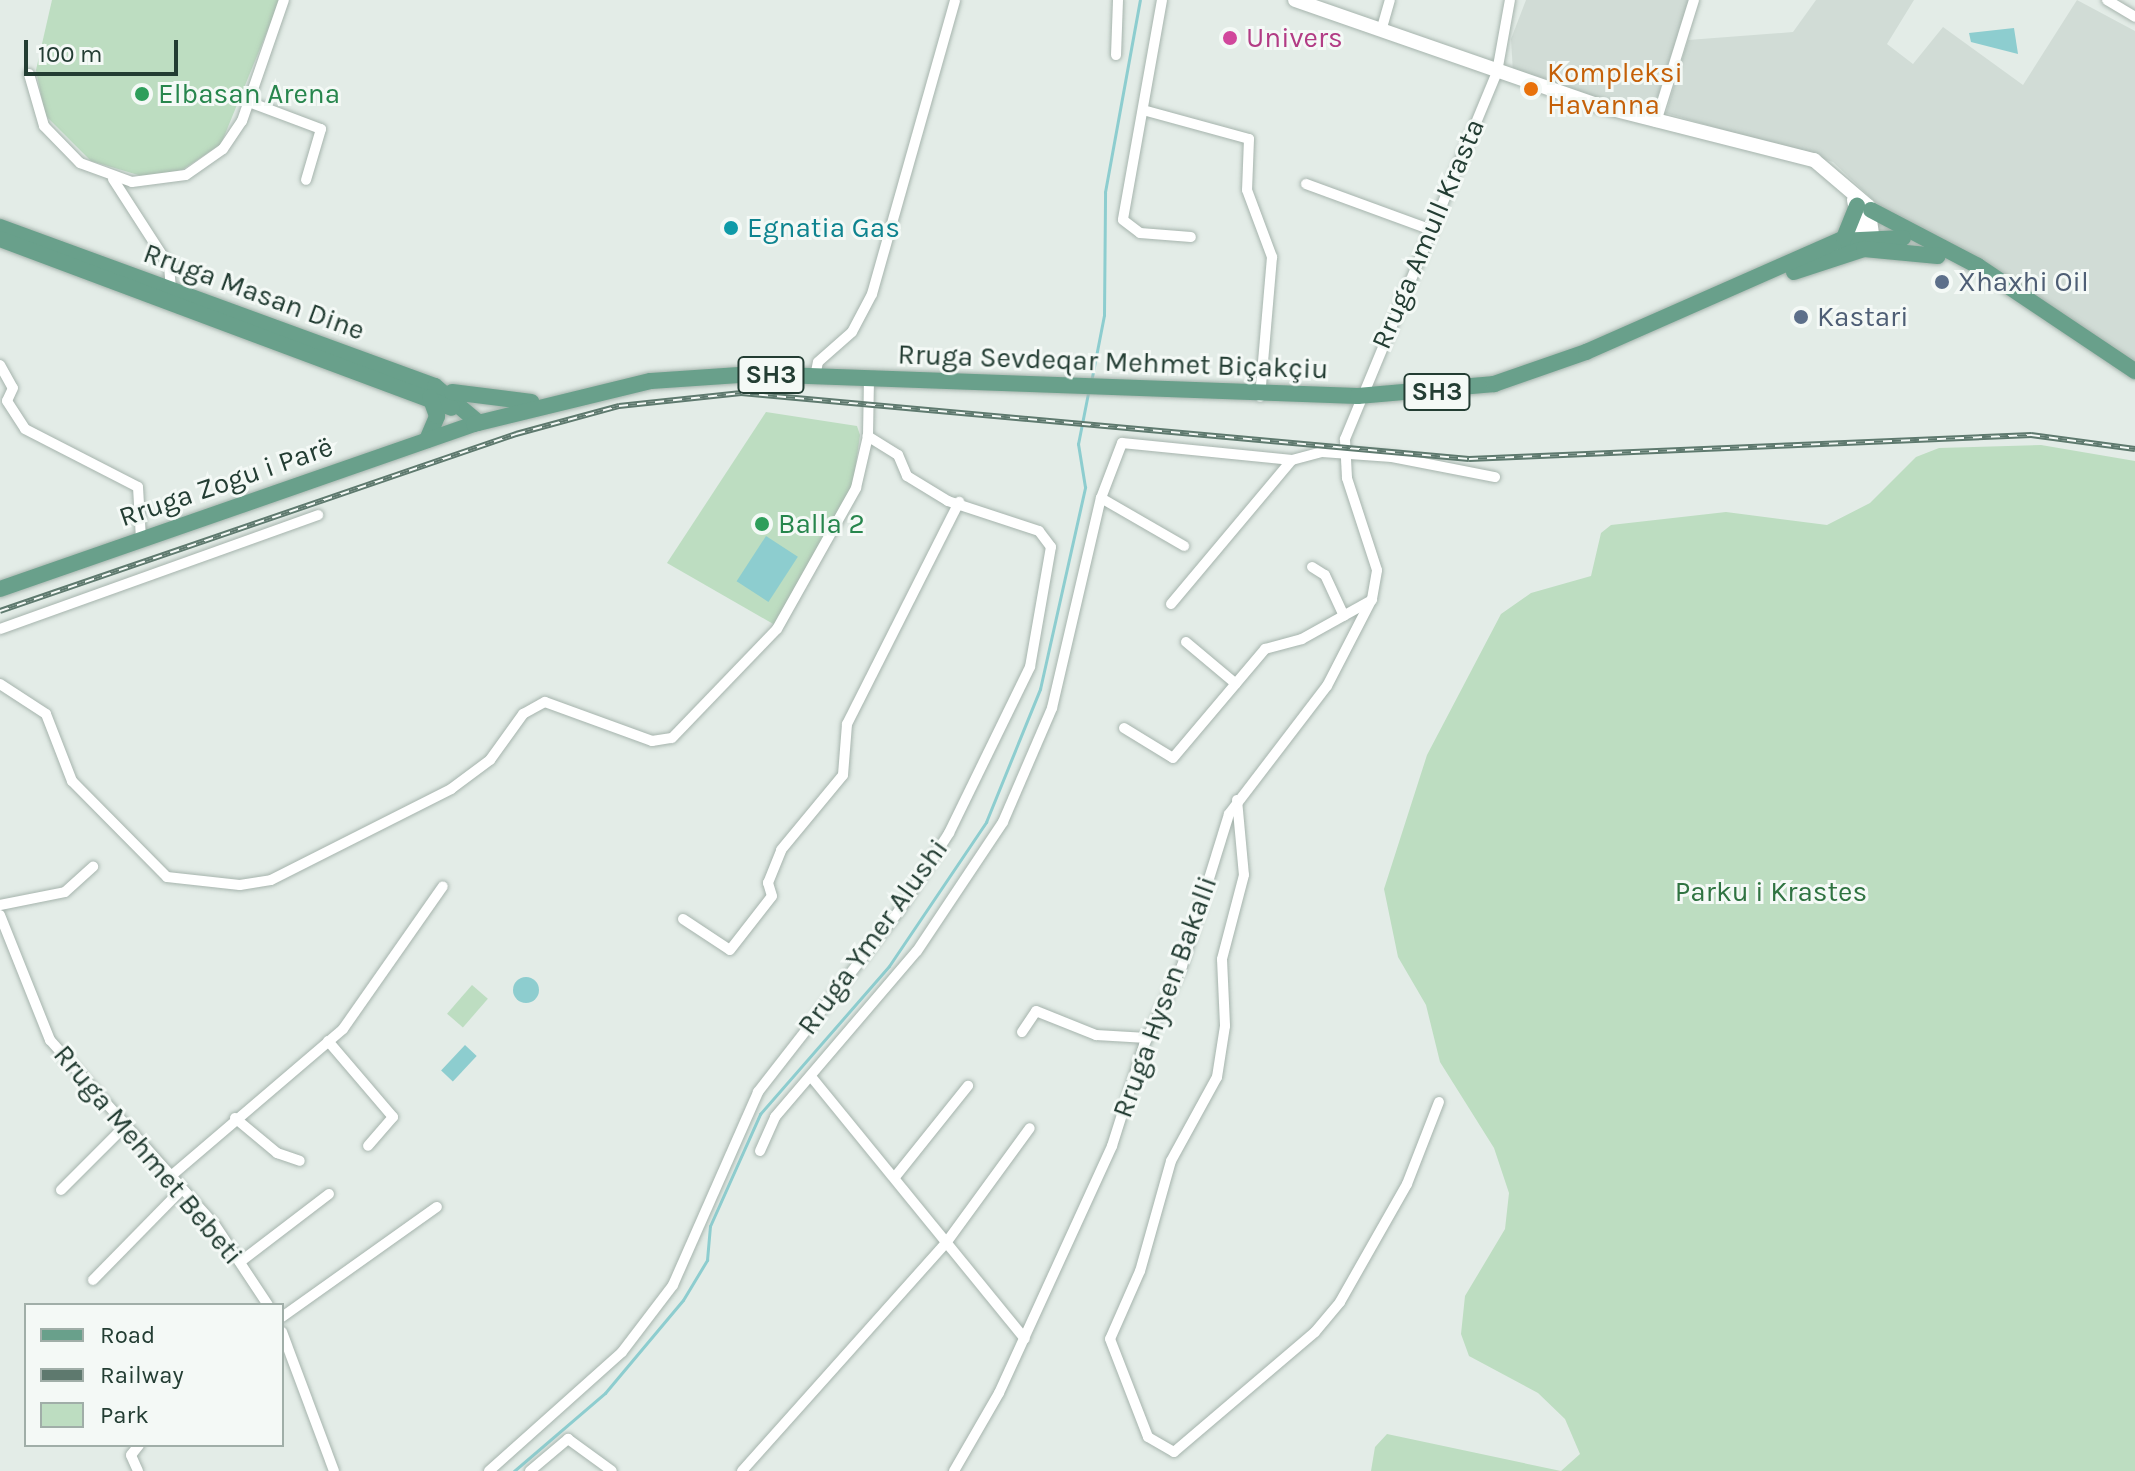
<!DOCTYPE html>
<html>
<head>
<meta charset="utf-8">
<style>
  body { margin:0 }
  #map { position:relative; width:2135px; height:1471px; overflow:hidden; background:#e3ece7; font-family:Karla,sans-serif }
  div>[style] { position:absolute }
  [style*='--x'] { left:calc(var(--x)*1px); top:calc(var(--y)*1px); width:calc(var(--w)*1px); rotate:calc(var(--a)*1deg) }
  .built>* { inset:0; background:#d1dcd6 }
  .green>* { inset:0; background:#bdddc1; transform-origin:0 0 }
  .water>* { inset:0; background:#8dcdcf; transform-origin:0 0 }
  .round { border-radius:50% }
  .stream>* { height:3px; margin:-1.5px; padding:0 1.5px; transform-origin:1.5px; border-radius:1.5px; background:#8dcdcf }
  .roads { filter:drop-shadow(0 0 2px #a6b4ad) drop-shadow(0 0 2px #a6b4ad) }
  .minor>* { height:10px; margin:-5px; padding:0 5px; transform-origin:5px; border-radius:5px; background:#fff }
  .secondary>* { height:14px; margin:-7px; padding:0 7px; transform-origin:7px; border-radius:7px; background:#fff }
  .primary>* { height:16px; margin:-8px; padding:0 8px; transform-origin:8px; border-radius:8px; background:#69a08b }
  .rail>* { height:6px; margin-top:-3px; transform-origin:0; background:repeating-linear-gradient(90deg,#f4f9f6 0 9px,#5e796e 0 18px); box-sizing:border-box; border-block:2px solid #5e796e }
  .dots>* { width:22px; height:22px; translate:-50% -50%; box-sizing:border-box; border:4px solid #f4f9f6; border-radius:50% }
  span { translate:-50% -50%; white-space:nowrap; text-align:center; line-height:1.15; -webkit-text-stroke:6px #f4f9f6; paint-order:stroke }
  .shield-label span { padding:2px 6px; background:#f4f9f6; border:2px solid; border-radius:6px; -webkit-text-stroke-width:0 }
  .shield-label { font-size:26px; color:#233d33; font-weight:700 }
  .hotel-label { font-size:28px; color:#b23c85 }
  .left { translate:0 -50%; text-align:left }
  .food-label { font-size:28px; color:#c56008 }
  .leisure-label { font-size:28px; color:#27864d }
  .culture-label { font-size:28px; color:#0d838f }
  .street-label { font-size:28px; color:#233d33 }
  .service-label { font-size:28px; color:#4e5e75 }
  .park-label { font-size:28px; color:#2f7341 }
  .legend { position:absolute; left:24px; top:1303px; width:260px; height:144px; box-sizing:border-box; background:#f4f9f6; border:2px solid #a0aea8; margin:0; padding:10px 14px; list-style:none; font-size:24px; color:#233d33 }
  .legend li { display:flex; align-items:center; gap:16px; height:40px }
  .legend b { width:40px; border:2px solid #a0aea8 }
  .scale { position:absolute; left:24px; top:40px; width:154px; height:36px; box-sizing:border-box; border:4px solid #233d33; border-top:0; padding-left:10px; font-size:24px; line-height:28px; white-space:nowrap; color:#233d33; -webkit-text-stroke:6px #f4f9f6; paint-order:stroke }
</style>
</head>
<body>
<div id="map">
  <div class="built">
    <div style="clip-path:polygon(1526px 0,1689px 0,1652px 115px,1513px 73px,1511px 39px)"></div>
    <div style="clip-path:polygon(1816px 0,1914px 0,1887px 44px,1913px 64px,1943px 27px,2023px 85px,2077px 0,2135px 31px,2135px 362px,1888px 214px,1833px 162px,1666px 113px,1688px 40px,1793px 32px)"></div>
  </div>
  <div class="green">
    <div style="clip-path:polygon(52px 0,280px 0,221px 144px,182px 170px,145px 177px,91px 161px,45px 115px,36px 70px)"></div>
    <div style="clip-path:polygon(766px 412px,857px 426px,860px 435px,853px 485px,775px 625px,667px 563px)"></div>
    <div style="clip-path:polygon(2041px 445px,2135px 461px,2135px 1471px,1371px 1471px,1375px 1447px,1387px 1434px,1561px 1471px,1580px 1454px,1565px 1419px,1538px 1393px,1469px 1356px,1461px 1334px,1465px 1296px,1505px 1229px,1509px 1193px,1494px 1148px,1440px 1062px,1426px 1005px,1398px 957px,1384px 889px,1427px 755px,1501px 614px,1531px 593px,1591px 576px,1601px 533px,1611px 525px,1726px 512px,1827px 525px,1870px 503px,1916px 457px,1939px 448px)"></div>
    <div style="left:472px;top:985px;width:21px;height:38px;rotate:41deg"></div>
  </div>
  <div class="water">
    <div style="clip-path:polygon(2014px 28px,2018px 54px,1971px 42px,1969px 33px)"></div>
    <div style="left:766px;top:536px;width:38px;height:54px;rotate:33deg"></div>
    <div class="round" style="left:513px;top:977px;width:26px;height:26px"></div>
    <div style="left:465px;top:1045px;width:16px;height:35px;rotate:43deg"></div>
  </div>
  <div class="stream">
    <div style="--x:1091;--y:382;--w:68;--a:-79"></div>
    <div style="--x:1104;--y:315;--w:123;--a:-89.5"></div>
    <div style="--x:1105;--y:192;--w:195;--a:-79.7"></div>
    <div style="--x:514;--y:1471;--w:120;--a:-40.6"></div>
    <div style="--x:605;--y:1393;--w:121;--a:-50"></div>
    <div style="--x:683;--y:1300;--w:47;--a:-59"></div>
    <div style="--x:707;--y:1260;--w:34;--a:-85"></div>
    <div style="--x:710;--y:1226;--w:123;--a:-65.9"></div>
    <div style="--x:760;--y:1114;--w:196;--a:-48.9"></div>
    <div style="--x:889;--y:966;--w:174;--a:-56"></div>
    <div style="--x:986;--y:822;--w:144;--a:-67.9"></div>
    <div style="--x:1040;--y:689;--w:207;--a:-77.4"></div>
    <div style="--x:1085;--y:487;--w:44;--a:-99.2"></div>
    <div style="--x:1078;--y:444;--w:52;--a:-78.9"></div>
  </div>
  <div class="roads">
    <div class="minor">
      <div style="--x:1162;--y:0;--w:223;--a:100.1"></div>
      <div style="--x:1123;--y:220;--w:21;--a:37"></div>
      <div style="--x:1140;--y:233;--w:51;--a:4.5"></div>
      <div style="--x:2107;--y:0;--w:33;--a:31"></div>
      <div style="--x:1381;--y:31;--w:32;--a:-74"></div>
      <div style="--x:1116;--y:55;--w:55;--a:-87.9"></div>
      <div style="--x:29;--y:74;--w:54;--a:73.9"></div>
      <div style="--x:44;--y:126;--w:52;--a:45.8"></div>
      <div style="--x:80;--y:163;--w:55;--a:20.1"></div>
      <div style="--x:132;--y:182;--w:54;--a:-7.4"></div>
      <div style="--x:186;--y:175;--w:45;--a:-35.1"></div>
      <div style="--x:223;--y:149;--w:34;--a:-56"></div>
      <div style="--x:242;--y:121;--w:128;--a:-70.9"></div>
      <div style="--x:249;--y:102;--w:77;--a:20.6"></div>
      <div style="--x:321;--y:129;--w:53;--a:106.4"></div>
      <div style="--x:1143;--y:110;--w:110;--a:15.3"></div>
      <div style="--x:1249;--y:139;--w:51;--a:92.2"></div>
      <div style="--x:1247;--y:190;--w:72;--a:69.5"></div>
      <div style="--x:1272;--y:257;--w:140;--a:94.9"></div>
      <div style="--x:1656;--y:122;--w:128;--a:-72.7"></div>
      <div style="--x:113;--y:179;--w:103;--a:57.2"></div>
      <div style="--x:169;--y:266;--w:23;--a:85"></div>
      <div style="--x:1306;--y:184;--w:134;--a:20.1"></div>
      <div style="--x:0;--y:365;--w:26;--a:61"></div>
      <div style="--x:13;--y:388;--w:14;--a:115"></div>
      <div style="--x:7;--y:401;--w:33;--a:57"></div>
      <div style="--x:25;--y:429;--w:127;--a:27.2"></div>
      <div style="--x:138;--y:487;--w:52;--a:86.7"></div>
      <div style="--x:815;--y:377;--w:15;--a:-79"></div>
      <div style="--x:818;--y:362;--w:45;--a:-41.4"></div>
      <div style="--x:852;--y:332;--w:43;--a:-62.2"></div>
      <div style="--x:872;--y:294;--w:305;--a:-74.2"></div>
      <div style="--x:1101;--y:498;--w:96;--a:30"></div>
      <div style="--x:1312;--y:567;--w:15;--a:32"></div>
      <div style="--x:1325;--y:575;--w:45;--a:65.1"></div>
      <div style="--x:1171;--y:604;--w:188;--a:-50"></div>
      <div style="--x:0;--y:629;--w:338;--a:-19.7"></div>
      <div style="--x:1186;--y:642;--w:65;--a:40"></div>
      <div style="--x:0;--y:684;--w:55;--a:33.1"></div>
      <div style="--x:46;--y:714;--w:72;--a:68.8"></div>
      <div style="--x:72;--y:781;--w:135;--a:45.3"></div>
      <div style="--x:167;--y:877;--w:73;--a:6.3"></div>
      <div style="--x:240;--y:885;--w:31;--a:-9"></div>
      <div style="--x:271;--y:880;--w:202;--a:-26.8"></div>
      <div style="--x:451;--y:789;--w:49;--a:-36.6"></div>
      <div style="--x:490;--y:760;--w:57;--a:-54.3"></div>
      <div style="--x:523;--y:714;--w:25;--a:-29"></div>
      <div style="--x:545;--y:702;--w:114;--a:20"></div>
      <div style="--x:652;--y:741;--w:20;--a:-9"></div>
      <div style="--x:672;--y:738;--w:151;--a:-46.1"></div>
      <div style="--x:777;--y:629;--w:162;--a:-60.7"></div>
      <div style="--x:856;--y:488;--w:53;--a:-77"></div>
      <div style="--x:1124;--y:728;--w:57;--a:31.5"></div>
      <div style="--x:1173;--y:758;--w:143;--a:-49.8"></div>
      <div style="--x:1265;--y:649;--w:38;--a:-15"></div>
      <div style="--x:1302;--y:639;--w:80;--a:-29.1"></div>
      <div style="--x:1237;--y:800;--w:75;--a:84.7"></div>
      <div style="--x:1244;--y:875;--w:87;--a:104.7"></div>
      <div style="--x:1222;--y:959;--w:67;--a:87.4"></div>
      <div style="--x:1225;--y:1026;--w:52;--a:98.9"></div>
      <div style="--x:1217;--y:1077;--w:96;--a:118.7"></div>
      <div style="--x:1171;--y:1161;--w:114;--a:105.7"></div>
      <div style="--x:1140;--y:1271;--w:74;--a:113.8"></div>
      <div style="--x:1110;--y:1339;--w:105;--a:68.8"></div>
      <div style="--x:1148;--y:1437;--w:30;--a:30"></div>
      <div style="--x:1174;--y:1452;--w:185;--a:-40.4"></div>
      <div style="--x:1315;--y:1332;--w:39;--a:-50"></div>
      <div style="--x:1340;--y:1302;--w:136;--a:-60.4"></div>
      <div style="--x:1407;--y:1184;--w:88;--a:-68.7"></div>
      <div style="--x:0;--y:905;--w:66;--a:-11.3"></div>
      <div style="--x:65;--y:892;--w:38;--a:-42"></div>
      <div style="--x:0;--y:915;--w:135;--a:68.2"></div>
      <div style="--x:50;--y:1040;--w:248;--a:48.3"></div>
      <div style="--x:215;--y:1225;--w:96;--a:56.5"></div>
      <div style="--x:683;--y:919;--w:56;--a:33.4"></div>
      <div style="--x:730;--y:950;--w:68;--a:-52.1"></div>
      <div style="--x:772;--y:896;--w:14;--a:-107"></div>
      <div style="--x:768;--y:883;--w:35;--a:-68"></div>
      <div style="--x:781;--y:850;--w:97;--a:-50.4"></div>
      <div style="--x:843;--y:775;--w:51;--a:-85.5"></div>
      <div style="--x:847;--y:724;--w:249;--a:-63.2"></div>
      <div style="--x:1022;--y:1032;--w:25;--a:-56"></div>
      <div style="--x:1036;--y:1011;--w:65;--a:21.8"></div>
      <div style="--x:1096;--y:1035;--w:51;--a:3.4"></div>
      <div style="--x:328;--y:1041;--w:100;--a:49.5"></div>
      <div style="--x:393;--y:1117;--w:38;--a:131"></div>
      <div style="--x:813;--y:1079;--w:335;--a:50.8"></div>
      <div style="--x:235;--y:1118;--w:55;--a:39.8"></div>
      <div style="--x:277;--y:1153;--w:24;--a:19"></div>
      <div style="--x:760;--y:1151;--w:37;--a:-66"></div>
      <div style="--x:775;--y:1117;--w:218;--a:-49.5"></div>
      <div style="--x:917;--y:951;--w:155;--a:-56.3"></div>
      <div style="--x:1003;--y:822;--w:124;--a:-66.7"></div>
      <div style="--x:1052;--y:708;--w:216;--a:-76.9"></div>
      <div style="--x:1101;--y:498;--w:59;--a:-69.1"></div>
      <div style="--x:1122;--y:443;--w:171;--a:5.7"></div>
      <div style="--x:1292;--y:460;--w:31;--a:-15"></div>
      <div style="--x:1322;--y:452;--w:70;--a:4.1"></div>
      <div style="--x:1392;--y:457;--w:105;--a:11"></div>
      <div style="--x:171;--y:1176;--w:226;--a:-40.5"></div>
      <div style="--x:343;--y:1029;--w:174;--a:-55"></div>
      <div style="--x:895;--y:1177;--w:117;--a:-51.3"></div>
      <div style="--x:61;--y:1190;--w:91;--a:-45"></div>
      <div style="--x:240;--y:1262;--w:112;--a:-37.4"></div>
      <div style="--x:93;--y:1280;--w:127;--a:-45.6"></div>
      <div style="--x:282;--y:1317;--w:190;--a:-35.4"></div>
      <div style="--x:282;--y:1332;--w:148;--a:69.5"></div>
      <div style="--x:138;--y:1471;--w:17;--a:-114"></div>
      <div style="--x:131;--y:1455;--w:13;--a:-51"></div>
      <div style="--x:489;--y:1471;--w:178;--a:-41.8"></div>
      <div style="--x:622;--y:1352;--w:84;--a:-52.7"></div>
      <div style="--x:673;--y:1285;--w:211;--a:-66.2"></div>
      <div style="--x:758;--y:1092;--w:229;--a:-52.1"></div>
      <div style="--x:899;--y:911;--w:93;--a:-57.3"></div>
      <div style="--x:949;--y:833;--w:185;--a:-64"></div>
      <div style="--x:1030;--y:667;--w:122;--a:-80.1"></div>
      <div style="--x:1051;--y:547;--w:20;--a:-127"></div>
      <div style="--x:1039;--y:531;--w:96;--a:-161.8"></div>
      <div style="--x:948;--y:501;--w:48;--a:-148.6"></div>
      <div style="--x:907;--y:476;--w:23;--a:-113"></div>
      <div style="--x:898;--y:455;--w:36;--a:-148"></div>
      <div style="--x:868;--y:436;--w:57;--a:-89"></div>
      <div style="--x:530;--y:1471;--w:50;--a:-40.1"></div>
      <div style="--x:568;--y:1439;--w:54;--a:36"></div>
      <div style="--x:742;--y:1471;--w:306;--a:-48.2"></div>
      <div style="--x:946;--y:1243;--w:142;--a:-53.9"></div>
      <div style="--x:954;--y:1471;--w:90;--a:-60"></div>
      <div style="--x:999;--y:1393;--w:272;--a:-65.4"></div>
      <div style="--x:1112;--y:1146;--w:106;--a:-72.4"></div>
      <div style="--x:1144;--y:1045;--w:88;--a:-64.3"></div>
      <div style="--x:1182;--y:966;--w:159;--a:-72.8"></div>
      <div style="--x:1229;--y:814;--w:161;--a:-52.6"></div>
      <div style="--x:1327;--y:686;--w:98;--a:-62.7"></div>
      <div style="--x:1372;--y:599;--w:29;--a:-80"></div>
      <div style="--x:1377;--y:570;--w:97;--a:-108.1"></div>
      <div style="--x:1347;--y:478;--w:39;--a:-93"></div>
      <div style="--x:1345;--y:439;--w:397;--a:-67.5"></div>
      <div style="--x:1497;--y:72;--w:73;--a:-79.8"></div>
    </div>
    <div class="secondary">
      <div style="--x:1295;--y:0;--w:323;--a:19.2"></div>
      <div style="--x:1600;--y:106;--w:221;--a:14.2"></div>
      <div style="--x:1814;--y:160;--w:71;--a:40.4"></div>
      <div style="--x:1868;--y:206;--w:42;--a:81.9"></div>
      <div style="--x:1854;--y:200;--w:50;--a:78.5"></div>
    </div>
    <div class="primary">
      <div style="--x:1871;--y:210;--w:121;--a:27.6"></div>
      <div style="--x:1978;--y:266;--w:189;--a:33.8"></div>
      <div style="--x:0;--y:227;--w:463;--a:20.1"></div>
      <div style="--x:435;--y:386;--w:57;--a:40.1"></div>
      <div style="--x:0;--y:239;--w:482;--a:20.5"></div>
      <div style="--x:1839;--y:241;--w:64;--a:-2.7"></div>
      <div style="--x:1794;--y:272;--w:74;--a:-18.2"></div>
      <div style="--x:1864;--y:249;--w:74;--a:5.4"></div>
      <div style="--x:452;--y:392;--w:80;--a:7.2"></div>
      <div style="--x:427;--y:440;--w:26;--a:-67"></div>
      <div style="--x:437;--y:416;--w:20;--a:-110"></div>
      <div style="--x:0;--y:589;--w:502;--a:-19.19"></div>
      <div style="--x:474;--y:424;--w:182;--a:-13.7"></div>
      <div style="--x:651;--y:381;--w:103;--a:-3.9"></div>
      <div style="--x:754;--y:374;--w:604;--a:2.09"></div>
      <div style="--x:1358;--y:396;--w:137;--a:-5"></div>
      <div style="--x:1494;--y:384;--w:97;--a:-19.2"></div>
      <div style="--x:1586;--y:352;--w:282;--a:-23.8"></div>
      <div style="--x:1844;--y:238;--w:35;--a:-68"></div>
    </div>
  </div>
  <div class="rail">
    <div style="--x:0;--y:611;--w:546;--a:-18.93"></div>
    <div style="--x:516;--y:434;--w:107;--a:-15.2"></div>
    <div style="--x:619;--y:406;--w:123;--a:-6.1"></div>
    <div style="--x:741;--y:393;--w:731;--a:5.18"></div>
    <div style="--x:1469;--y:459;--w:563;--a:-2.45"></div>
    <div style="--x:2031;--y:435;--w:105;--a:7.7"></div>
  </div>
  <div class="dots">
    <div style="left:1230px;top:38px;background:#d1479c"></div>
    <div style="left:1531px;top:89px;background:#e8710a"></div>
    <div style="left:142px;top:94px;background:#2e9e5b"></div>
    <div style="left:731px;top:228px;background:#0f9aa8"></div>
    <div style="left:1942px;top:282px;background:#5c6f8a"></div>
    <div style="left:1801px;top:317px;background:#5c6f8a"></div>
    <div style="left:762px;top:524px;background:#2e9e5b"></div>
  </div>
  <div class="shield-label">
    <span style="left:771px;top:375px">SH3</span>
    <span style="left:1437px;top:392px">SH3</span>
  </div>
  <div class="hotel-label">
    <span class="left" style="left:1246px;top:38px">Univers</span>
  </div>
  <div class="food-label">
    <span class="left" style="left:1547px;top:89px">Kompleksi<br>Havanna</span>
  </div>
  <div class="leisure-label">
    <span class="left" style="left:158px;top:94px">Elbasan Arena</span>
    <span class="left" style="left:778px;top:524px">Balla 2</span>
  </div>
  <div class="culture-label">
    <span class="left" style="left:747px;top:228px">Egnatia Gas</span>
  </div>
  <div class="street-label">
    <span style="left:1428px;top:234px;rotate:-67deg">Rruga Amull Krasta</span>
    <span style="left:254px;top:292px;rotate:20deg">Rruga Masan Dine</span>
    <span style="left:1113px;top:362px;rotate:2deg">Rruga Sevdeqar Mehmet Biçakçiu</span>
    <span style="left:226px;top:482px;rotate:-19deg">Rruga Zogu i Parë</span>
    <span style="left:873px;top:937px;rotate:-54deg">Rruga Ymer Alushi</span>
    <span style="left:1165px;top:997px;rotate:-70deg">Rruga Hysen Bakalli</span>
    <span style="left:148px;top:1155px;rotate:50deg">Rruga Mehmet Bebeti</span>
  </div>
  <div class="service-label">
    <span class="left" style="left:1958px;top:282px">Xhaxhi Oil</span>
    <span class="left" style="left:1817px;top:317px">Kastari</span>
  </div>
  <div class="park-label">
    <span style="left:1771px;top:892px">Parku i Krastes</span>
  </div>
  <ul class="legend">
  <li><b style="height:10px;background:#69a08b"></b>Road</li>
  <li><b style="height:10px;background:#5e796e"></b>Railway</li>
  <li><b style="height:22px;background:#bdddc1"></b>Park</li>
  </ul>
  <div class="scale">100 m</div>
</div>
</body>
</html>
